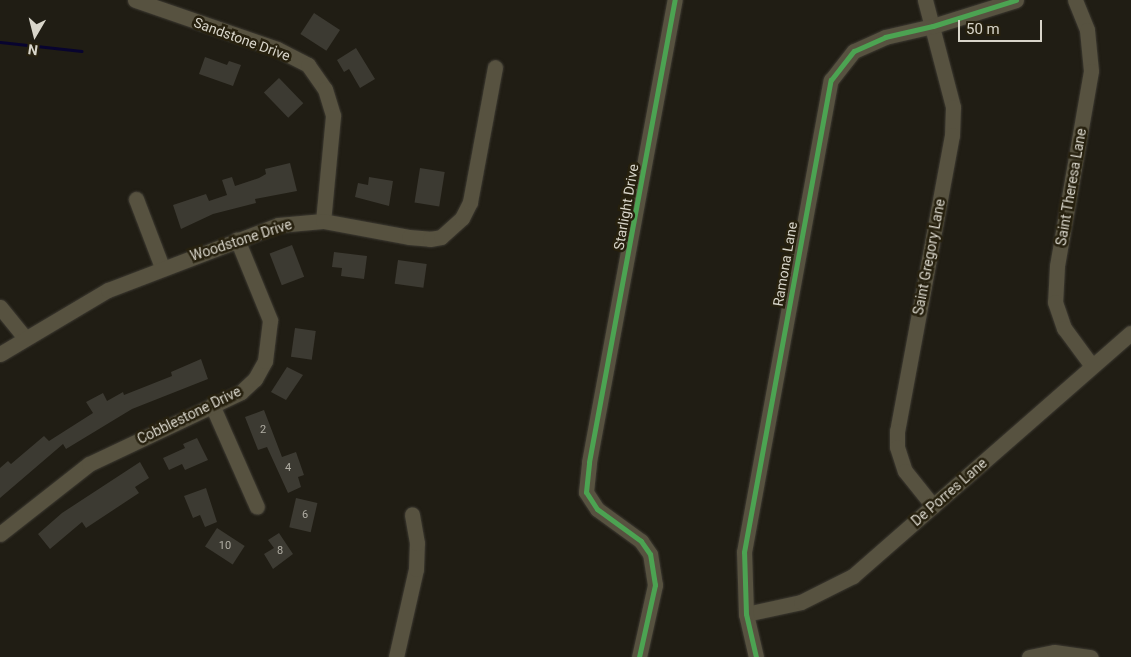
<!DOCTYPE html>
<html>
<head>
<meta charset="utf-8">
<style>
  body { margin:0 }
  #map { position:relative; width:1131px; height:657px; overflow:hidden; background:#201d14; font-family:Roboto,sans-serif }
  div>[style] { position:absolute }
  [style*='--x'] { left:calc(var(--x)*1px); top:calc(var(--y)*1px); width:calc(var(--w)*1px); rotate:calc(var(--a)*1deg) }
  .stream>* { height:3px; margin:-1.5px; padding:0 1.5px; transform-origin:1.5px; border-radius:1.5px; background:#08042f }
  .building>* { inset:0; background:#3c3a32; transform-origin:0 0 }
  .roads { filter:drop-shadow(0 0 1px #3d3a32) drop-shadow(0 0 1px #3d3a32) }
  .minor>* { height:15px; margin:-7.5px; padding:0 7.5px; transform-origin:7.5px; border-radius:7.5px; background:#575240 }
  .cycleway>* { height:5px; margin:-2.5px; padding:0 2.5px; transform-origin:2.5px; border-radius:2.5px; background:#4ca352 }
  span { translate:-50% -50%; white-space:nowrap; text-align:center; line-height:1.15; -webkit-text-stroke:5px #26200e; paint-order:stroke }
  .number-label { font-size:11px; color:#b1aea4 }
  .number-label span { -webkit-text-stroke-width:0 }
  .street-label { font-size:14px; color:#d8d5ca }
  .north { position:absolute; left:10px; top:10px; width:50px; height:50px; -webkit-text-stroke:4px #26200e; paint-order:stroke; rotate:188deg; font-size:14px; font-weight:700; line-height:20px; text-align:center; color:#d8d5ca }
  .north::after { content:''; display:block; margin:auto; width:18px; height:22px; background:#d8d5ca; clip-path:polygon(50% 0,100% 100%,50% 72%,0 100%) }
  .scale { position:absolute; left:958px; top:20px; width:84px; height:22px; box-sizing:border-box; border:2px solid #d8d5ca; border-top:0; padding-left:6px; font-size:15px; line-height:18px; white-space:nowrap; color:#d8d5ca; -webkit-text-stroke:4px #26200e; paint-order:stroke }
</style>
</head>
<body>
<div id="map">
  <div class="stream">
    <div style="--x:0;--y:42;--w:82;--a:6.3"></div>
  </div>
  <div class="building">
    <div style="left:314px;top:13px;width:31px;height:25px;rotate:33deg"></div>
    <div style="clip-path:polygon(356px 48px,375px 79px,360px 88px,349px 69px,344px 72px,337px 60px)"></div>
    <div style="clip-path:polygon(205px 57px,227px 65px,229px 61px,241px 65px,233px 86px,199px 74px)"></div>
    <div style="left:279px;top:78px;width:35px;height:21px;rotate:46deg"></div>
    <div style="clip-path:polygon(290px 163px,297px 191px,255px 199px,256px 203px,213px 214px,181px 229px,173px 205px,206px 194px,209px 201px,227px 195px,222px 180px,232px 177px,235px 186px,259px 178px,266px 174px,265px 169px)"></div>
    <div style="left:420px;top:168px;width:25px;height:35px;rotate:9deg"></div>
    <div style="clip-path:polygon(369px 177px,393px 181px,389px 206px,355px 197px,358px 183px,368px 185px)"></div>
    <div style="left:292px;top:245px;width:34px;height:24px;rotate:69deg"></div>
    <div style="clip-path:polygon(334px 252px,367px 256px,364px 279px,341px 276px,342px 268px,332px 267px)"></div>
    <div style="left:398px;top:260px;width:29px;height:24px;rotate:8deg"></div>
    <div style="left:295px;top:328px;width:21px;height:29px;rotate:8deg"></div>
    <div style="clip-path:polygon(201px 359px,208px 379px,132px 409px,66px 449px,63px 444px,0 498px,0 468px,8px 461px,11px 464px,44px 436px,49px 441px,93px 413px,86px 402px,103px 393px,107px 401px,123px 392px,124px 395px,172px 376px,171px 372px)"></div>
    <div style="clip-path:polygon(287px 367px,303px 375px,286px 400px,271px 392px)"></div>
    <div style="clip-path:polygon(264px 410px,282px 457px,296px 452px,304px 475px,298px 477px,301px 487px,288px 493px,267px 447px,258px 450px,245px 417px)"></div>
    <div style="clip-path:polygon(197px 438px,208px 460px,185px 470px,182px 464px,169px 470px,163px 458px,185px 448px,183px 444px)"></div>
    <div style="clip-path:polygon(140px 462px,149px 478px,135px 487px,139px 493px,86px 528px,82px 522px,50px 549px,38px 534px,62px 513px)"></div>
    <div style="clip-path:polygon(206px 488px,217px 522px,205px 527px,200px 515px,193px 518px,184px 496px)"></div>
    <div style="left:296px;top:498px;width:22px;height:30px;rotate:13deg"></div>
    <div style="left:217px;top:528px;width:33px;height:22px;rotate:33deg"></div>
    <div style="clip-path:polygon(279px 533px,293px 554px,273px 569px,264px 554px,274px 548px,268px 540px)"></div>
  </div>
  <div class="roads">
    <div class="minor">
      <div style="--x:135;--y:0;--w:150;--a:19"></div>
      <div style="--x:277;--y:49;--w:35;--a:27"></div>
      <div style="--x:308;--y:65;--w:29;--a:55"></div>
      <div style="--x:325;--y:89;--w:28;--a:73"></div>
      <div style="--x:333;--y:116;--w:105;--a:95.4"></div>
      <div style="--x:925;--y:0;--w:111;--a:75.3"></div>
      <div style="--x:953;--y:107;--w:28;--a:92"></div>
      <div style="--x:952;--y:135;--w:301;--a:100.5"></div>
      <div style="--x:897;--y:431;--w:16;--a:90"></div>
      <div style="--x:897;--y:447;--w:25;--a:72"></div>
      <div style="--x:905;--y:471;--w:45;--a:51.3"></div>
      <div style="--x:1075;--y:0;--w:32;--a:68"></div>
      <div style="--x:1087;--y:30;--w:41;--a:84.4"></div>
      <div style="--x:1091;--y:71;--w:198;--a:99.9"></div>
      <div style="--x:1057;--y:266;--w:36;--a:93"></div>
      <div style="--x:1055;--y:302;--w:28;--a:71"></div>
      <div style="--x:1064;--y:328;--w:47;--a:53.6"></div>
      <div style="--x:136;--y:199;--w:73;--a:69.1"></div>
      <div style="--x:0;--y:307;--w:38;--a:51"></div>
      <div style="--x:0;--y:354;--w:126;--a:-30.7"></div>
      <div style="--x:108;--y:290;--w:182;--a:-20.9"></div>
      <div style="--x:278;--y:225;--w:45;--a:-5.1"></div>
      <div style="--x:323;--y:221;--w:87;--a:10.5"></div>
      <div style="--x:409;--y:237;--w:21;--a:5"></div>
      <div style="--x:430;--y:239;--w:11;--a:-10"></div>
      <div style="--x:441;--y:237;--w:28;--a:-42"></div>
      <div style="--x:462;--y:218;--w:18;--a:-63"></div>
      <div style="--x:470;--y:202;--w:137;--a:-79.5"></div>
      <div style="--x:212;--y:405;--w:111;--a:66.2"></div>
      <div style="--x:0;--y:534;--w:113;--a:-38.2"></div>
      <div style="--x:89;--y:464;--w:168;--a:-25.3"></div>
      <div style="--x:241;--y:392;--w:19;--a:-43"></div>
      <div style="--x:255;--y:379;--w:21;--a:-61"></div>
      <div style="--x:265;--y:361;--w:41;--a:-83"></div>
      <div style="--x:270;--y:320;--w:87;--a:-112.2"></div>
      <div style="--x:746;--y:614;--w:56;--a:-12.3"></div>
      <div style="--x:801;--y:602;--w:58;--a:-26.6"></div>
      <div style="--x:853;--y:576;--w:369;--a:-41.2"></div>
      <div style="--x:396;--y:657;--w:90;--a:-77.2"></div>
      <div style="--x:416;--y:569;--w:26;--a:-88"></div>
      <div style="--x:417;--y:543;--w:29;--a:-100"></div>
      <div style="--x:639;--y:657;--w:74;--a:-77.5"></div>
      <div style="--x:655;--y:585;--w:31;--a:-99"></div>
      <div style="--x:650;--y:554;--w:16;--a:-125"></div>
      <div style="--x:641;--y:541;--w:54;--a:-144"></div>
      <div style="--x:597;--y:509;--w:20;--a:-123"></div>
      <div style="--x:586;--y:492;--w:30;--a:-84"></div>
      <div style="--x:589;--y:462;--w:470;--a:-79.5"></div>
      <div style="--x:756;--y:657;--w:44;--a:-103.1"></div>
      <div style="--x:746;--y:614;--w:62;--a:-91.8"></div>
      <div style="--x:744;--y:552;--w:480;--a:-79.6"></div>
      <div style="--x:831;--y:80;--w:37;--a:-52"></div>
      <div style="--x:854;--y:51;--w:34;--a:-24"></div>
      <div style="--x:885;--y:37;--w:49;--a:-12.9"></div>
      <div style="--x:933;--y:26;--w:87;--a:-17.4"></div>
      <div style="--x:1029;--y:657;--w:25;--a:-11"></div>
      <div style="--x:1054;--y:652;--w:37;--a:8"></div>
    </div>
  </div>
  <div class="cycleway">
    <div style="--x:639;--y:657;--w:74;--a:-77.5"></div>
    <div style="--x:655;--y:585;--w:31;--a:-99"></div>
    <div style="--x:650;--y:554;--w:16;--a:-125"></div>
    <div style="--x:641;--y:541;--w:54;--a:-144"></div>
    <div style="--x:597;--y:509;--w:20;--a:-123"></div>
    <div style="--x:586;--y:492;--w:30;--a:-84"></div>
    <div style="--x:589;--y:462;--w:470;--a:-79.5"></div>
    <div style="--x:756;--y:657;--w:44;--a:-103.1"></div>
    <div style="--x:746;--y:614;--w:62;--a:-91.8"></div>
    <div style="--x:744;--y:552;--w:480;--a:-79.6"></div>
    <div style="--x:831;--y:80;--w:37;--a:-52"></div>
    <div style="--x:854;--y:51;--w:34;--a:-24"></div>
    <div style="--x:885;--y:37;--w:49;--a:-12.9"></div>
    <div style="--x:933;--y:26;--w:87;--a:-17.4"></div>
  </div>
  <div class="number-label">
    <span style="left:263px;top:430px">2</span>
    <span style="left:288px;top:468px">4</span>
    <span style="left:305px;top:515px">6</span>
    <span style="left:225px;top:546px">10</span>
    <span style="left:280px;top:551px">8</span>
  </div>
  <div class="street-label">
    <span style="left:242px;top:39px;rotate:20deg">Sandstone Drive</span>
    <span style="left:1071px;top:187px;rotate:-80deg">Saint Theresa Lane</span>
    <span style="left:626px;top:207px;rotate:-80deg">Starlight Drive</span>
    <span style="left:241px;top:240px;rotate:-18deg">Woodstone Drive</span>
    <span style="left:929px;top:257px;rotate:-79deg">Saint Gregory Lane</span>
    <span style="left:785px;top:264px;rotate:-80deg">Ramona Lane</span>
    <span style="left:189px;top:415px;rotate:-26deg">Cobblestone Drive</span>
    <span style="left:949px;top:492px;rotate:-41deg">De Porres Lane</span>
  </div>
  <div class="north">N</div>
  <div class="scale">50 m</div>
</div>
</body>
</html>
